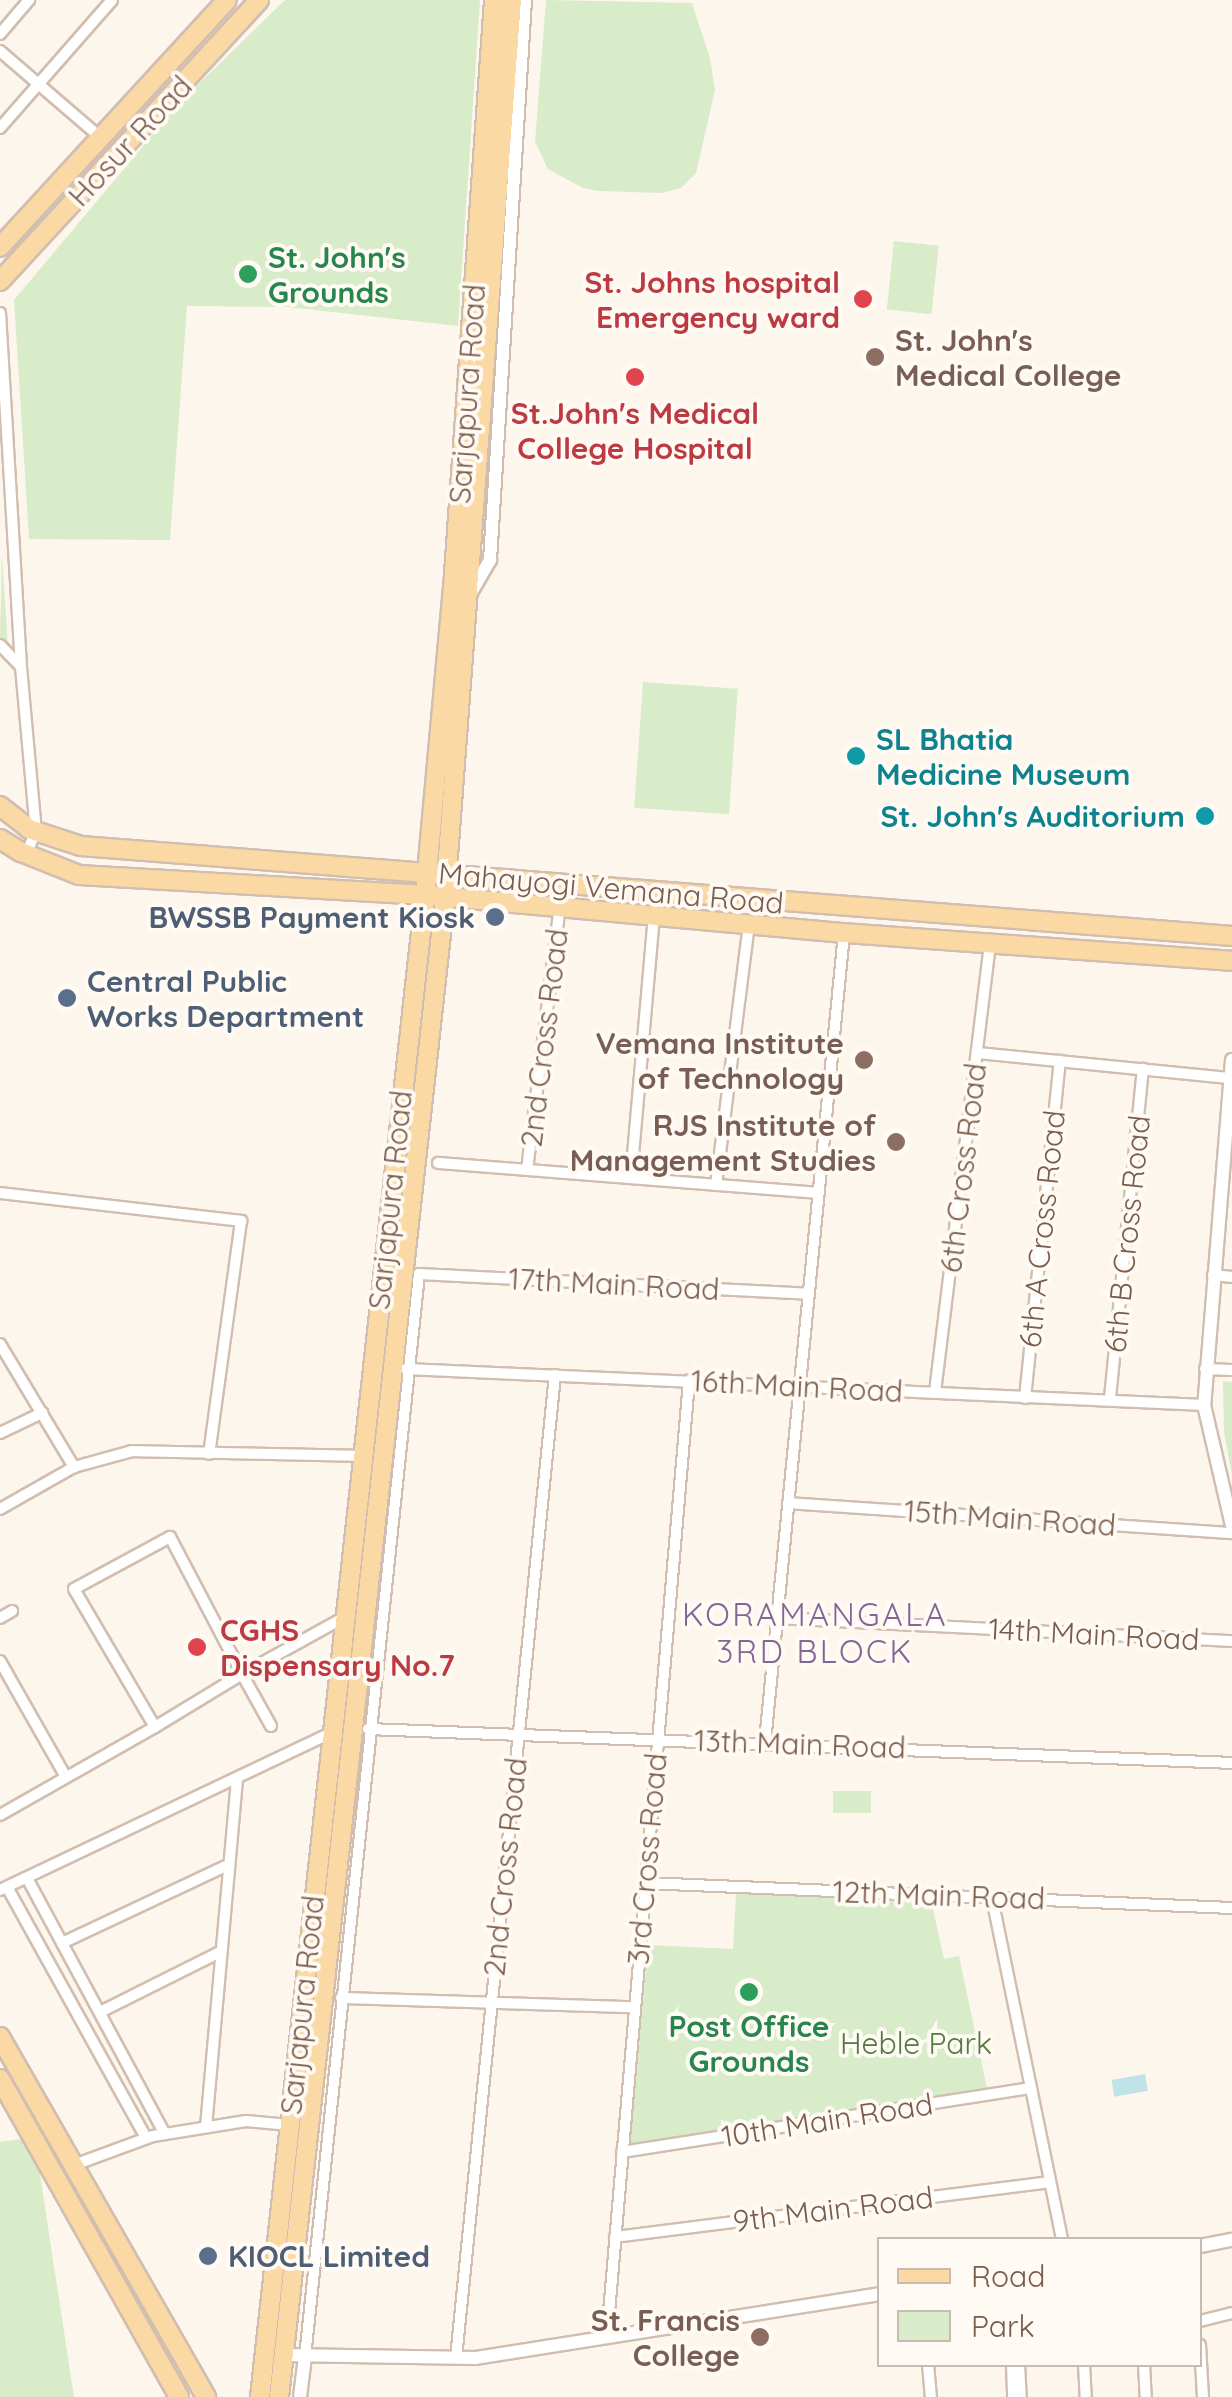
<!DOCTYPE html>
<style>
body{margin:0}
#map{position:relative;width:1232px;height:2397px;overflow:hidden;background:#fdf6ec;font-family:Quicksand,sans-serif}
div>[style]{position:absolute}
.green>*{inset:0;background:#d8ecc9;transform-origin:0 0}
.water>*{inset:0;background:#bfe3e8;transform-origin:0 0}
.roads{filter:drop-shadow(2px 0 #d1beb0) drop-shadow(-2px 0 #d1beb0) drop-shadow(0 2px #d1beb0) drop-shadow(0 -2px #d1beb0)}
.minor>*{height:10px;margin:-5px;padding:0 5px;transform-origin:5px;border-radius:5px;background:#fff}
.tertiary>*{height:12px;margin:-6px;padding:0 6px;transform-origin:6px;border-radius:6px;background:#fff}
.primary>*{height:18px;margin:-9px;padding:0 9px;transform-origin:9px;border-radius:9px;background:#fbd9a5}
.dots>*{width:28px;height:28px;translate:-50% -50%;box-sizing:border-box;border:5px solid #fffaf3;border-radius:50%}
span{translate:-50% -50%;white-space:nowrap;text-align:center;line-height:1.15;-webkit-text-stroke:8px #fffaf3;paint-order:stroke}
.street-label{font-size:30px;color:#7a5c4d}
.leisure-label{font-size:30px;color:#27864d;font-weight:700}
.left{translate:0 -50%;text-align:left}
.health-label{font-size:30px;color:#be3a42;font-weight:700}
.right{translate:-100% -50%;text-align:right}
.education-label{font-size:30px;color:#785e54;font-weight:700}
.culture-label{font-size:30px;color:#0d838f;font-weight:700}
.service-label{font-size:30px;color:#4e5e75;font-weight:700}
.park-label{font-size:30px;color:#537a41}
.neighbourhood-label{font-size:32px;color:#846695;letter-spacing:2.5px}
.legend{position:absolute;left:877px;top:2237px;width:325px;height:130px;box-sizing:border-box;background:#fffaf3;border:2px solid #cabbb1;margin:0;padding:12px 18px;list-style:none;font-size:30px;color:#7a5c4d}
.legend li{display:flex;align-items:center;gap:20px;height:50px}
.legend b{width:50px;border:2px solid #cabbb1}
</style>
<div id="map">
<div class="green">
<i style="clip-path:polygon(285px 0,480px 0,458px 326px,288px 307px,187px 306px,170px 540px,29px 539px,14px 300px,180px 102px)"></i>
<i style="clip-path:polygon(546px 0,692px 3px,710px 58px,715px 90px,696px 173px,681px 188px,661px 193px,599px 191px,583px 188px,548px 169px,535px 142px)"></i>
<i style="left:894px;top:241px;width:45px;height:69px;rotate:6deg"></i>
<i style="clip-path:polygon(2px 555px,8px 648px,0 639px)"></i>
<i style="left:643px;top:682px;width:95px;height:126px;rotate:4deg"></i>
<i style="clip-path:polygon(1223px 1381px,1232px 1382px,1232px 1475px,1224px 1432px)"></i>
<i style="left:833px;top:1791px;width:38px;height:22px"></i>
<i style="clip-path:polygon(736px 1893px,931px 1900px,944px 1959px,959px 1956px,988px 2093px,630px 2148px,648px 1945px,733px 1949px)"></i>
<i style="clip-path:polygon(21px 2139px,39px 2168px,74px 2397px,0 2397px,0 2142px)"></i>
</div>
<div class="water">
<i style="left:1145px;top:2074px;width:17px;height:34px;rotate:80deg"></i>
</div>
<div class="roads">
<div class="minor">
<i style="left:0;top:34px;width:45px;rotate:-49.5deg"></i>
<i style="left:0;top:51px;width:133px;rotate:40.7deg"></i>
<i style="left:0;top:128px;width:170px;rotate:-48.8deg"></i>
<i style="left:0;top:313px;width:355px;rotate:86.6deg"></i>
<i style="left:21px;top:667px;width:165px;rotate:84.8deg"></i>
<i style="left:36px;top:831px;width:25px;rotate:113deg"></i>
<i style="left:0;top:645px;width:29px;rotate:46deg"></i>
<i style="left:978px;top:1053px;width:252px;rotate:5.7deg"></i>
<i style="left:438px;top:1163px;width:381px;rotate:4.5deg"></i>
<i style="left:527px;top:1170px;width:266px;rotate:-82.9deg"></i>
<i style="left:631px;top:1178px;width:263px;rotate:-85deg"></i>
<i style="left:716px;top:1185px;width:263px;rotate:-82.8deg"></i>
<i style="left:0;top:1193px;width:243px;rotate:6.6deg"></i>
<i style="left:241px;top:1221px;width:235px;rotate:97.8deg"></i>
<i style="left:1213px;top:1275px;width:19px;rotate:6deg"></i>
<i style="left:0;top:1344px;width:144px;rotate:59deg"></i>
<i style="left:406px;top:1369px;width:799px;rotate:2.58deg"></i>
<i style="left:1205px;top:1369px;width:27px;rotate:2deg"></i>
<i style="left:935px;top:1392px;width:451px;rotate:-83deg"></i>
<i style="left:1025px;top:1398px;width:339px;rotate:-84.1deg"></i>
<i style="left:1110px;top:1398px;width:331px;rotate:-84.3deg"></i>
<i style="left:0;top:1433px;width:47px;rotate:-25.5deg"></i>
<i style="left:788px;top:1503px;width:445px;rotate:3.9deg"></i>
<i style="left:0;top:1509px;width:85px;rotate:-29.6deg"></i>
<i style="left:74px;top:1467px;width:60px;rotate:-15.4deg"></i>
<i style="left:132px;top:1451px;width:230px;rotate:1.2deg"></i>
<i style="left:0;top:1618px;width:14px;rotate:-30deg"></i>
<i style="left:776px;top:1618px;width:457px;rotate:2.9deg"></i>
<i style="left:0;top:1661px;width:133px;rotate:60.4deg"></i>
<i style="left:271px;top:1726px;width:60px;rotate:-119.1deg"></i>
<i style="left:242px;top:1674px;width:155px;rotate:-117.7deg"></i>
<i style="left:170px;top:1537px;width:109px;rotate:151.6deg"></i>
<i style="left:74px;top:1589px;width:160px;rotate:59.6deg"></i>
<i style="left:155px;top:1727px;width:102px;rotate:-31.3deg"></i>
<i style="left:242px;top:1674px;width:118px;rotate:-29deg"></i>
<i style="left:368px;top:1729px;width:865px;rotate:2.25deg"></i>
<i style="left:765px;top:1742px;width:813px;rotate:-84.42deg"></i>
<i style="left:0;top:1815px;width:178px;rotate:-29.6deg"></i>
<i style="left:27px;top:1878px;width:291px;rotate:61.7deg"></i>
<i style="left:645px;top:1883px;width:588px;rotate:2.44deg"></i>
<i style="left:7px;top:1887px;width:287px;rotate:61deg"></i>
<i style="left:0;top:1890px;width:369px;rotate:-25.4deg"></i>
<i style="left:992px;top:1898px;width:349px;rotate:78.4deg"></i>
<i style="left:62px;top:1943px;width:181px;rotate:-25.2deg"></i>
<i style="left:341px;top:1998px;width:294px;rotate:1.8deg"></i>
<i style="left:102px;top:2011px;width:132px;rotate:-26.6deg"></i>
<i style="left:206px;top:2127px;width:347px;rotate:-84.9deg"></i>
<i style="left:622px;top:2152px;width:414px;rotate:-8.9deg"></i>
<i style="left:74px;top:2165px;width:84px;rotate:-20.2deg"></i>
<i style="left:153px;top:2136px;width:94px;rotate:-9.2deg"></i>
<i style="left:246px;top:2121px;width:44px;rotate:5.2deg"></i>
<i style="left:615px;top:2237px;width:438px;rotate:-7.2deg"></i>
<i style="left:1200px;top:2321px;width:33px;rotate:-14deg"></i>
<i style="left:607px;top:2336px;width:959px;rotate:-85.09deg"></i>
<i style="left:1200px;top:2345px;width:52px;rotate:86.7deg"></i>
<i style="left:305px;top:2357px;width:1089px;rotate:-83.99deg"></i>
<i style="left:419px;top:1274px;width:390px;rotate:2.9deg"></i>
<i style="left:456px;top:2358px;width:988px;rotate:-84.25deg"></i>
<i style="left:928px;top:2364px;width:33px;rotate:85deg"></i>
<i style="left:1012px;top:2364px;width:33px;rotate:88deg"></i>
<i style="left:1019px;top:2364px;width:33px;rotate:87deg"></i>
<i style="left:1084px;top:2364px;width:33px;rotate:87deg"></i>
<i style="left:1144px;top:2364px;width:33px;rotate:87deg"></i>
</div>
<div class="tertiary">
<i style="left:469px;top:596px;width:42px;rotate:-59.7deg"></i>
<i style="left:490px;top:560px;width:561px;rotate:-86.42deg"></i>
<i style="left:1232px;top:1060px;width:346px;rotate:94.6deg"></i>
<i style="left:1204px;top:1405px;width:123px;rotate:76.9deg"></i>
<i style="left:1200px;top:2246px;width:33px;rotate:-11deg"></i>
<i style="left:284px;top:2355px;width:192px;rotate:0.9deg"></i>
<i style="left:476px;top:2358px;width:409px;rotate:-9deg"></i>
<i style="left:300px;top:2397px;width:40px;rotate:-82.9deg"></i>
</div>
<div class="primary">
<i style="left:0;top:247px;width:335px;rotate:-47.4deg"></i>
<i style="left:0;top:281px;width:382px;rotate:-47.3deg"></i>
<i style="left:0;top:806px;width:37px;rotate:38deg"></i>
<i style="left:29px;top:829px;width:55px;rotate:18.1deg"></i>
<i style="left:81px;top:846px;width:1155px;rotate:4.47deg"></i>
<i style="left:0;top:839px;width:25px;rotate:32deg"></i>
<i style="left:21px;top:852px;width:62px;rotate:21.6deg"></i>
<i style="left:79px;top:875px;width:347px;rotate:3.3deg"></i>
<i style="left:425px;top:895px;width:421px;rotate:5.2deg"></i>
<i style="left:844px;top:933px;width:389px;rotate:4.1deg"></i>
<i style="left:0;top:2037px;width:415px;rotate:60.2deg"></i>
<i style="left:0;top:2079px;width:365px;rotate:60.6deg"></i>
<i style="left:260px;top:2397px;width:1511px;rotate:-83.73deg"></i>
<i style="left:425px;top:895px;width:322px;rotate:-84.8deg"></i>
<i style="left:454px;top:574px;width:575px;rotate:-86.01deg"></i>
<i style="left:279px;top:2397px;width:1509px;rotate:-83.68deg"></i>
<i style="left:445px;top:897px;width:899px;rotate:-85.73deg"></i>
</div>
</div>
<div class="dots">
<i style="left:248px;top:274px;background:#2e9e5b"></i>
<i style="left:863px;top:299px;background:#e0444e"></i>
<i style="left:875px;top:357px;background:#8d6e63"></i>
<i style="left:635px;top:377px;background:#e0444e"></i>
<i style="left:856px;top:756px;background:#0f9aa8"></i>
<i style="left:1205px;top:816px;background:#0f9aa8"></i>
<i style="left:495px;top:917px;background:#5c6f8a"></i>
<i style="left:67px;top:998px;background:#5c6f8a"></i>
<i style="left:864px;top:1060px;background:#8d6e63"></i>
<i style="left:896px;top:1142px;background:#8d6e63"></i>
<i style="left:197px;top:1647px;background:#e0444e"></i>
<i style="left:749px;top:1992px;background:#2e9e5b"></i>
<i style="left:208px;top:2256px;background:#5c6f8a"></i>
<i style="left:760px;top:2337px;background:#8d6e63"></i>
</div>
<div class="street-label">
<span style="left:130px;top:141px;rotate:-47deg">Hosur Road</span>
<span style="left:467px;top:394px;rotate:-86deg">Sarjapura Road</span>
<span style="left:611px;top:888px;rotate:5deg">Mahayogi Vemana Road</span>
<span style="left:544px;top:1038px;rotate:-83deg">2nd Cross Road</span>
<span style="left:963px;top:1168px;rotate:-83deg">6th Cross Road</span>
<span style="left:390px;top:1200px;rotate:-84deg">Sarjapura Road</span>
<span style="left:1042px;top:1229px;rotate:-84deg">6th A Cross Road</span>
<span style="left:1127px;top:1234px;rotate:-84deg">6th B Cross Road</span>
<span style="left:614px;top:1284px;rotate:3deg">17th Main Road</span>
<span style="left:797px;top:1386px;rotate:3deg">16th Main Road</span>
<span style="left:1010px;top:1518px;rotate:4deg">15th Main Road</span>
<span style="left:1094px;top:1634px;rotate:3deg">14th Main Road</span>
<span style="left:800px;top:1744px;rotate:2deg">13th Main Road</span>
<span style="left:647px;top:1859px;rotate:-85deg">3rd Cross Road</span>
<span style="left:505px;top:1867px;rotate:-84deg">2nd Cross Road</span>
<span style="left:939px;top:1895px;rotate:2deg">12th Main Road</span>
<span style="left:302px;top:2005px;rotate:-84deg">Sarjapura Road</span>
<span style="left:827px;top:2120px;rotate:-9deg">10th Main Road</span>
<span style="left:833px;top:2209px;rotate:-7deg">9th Main Road</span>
</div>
<div class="leisure-label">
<span class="left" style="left:268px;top:274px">St. John's<br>Grounds</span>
<span style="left:749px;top:2043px">Post Office<br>Grounds</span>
</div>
<div class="health-label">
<span class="right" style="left:840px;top:299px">St. Johns hospital<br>Emergency ward</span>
<span style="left:635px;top:430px">St.John's Medical<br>College Hospital</span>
<span class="left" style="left:220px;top:1647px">CGHS<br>Dispensary No.7</span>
</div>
<div class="education-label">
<span class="left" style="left:895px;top:357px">St. John's<br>Medical College</span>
<span class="right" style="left:844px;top:1060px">Vemana Institute<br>of Technology</span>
<span class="right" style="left:876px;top:1142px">RJS Institute of<br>Management Studies</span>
<span class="right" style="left:740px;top:2337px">St. Francis<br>College</span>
</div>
<div class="culture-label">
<span class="left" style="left:876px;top:756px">SL Bhatia<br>Medicine Museum</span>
<span class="right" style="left:1185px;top:816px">St. John's Auditorium</span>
</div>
<div class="service-label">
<span class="right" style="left:475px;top:917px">BWSSB Payment Kiosk</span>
<span class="left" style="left:87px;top:998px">Central Public<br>Works Department</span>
<span class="left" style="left:228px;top:2256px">KIOCL Limited</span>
</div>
<div class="park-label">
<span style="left:916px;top:2043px">Heble Park</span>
</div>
<div class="neighbourhood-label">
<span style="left:815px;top:1633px">KORAMANGALA<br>3RD BLOCK</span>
</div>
<ul class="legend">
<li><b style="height:12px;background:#fbd9a5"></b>Road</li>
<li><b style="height:28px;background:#d8ecc9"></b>Park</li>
</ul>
</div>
